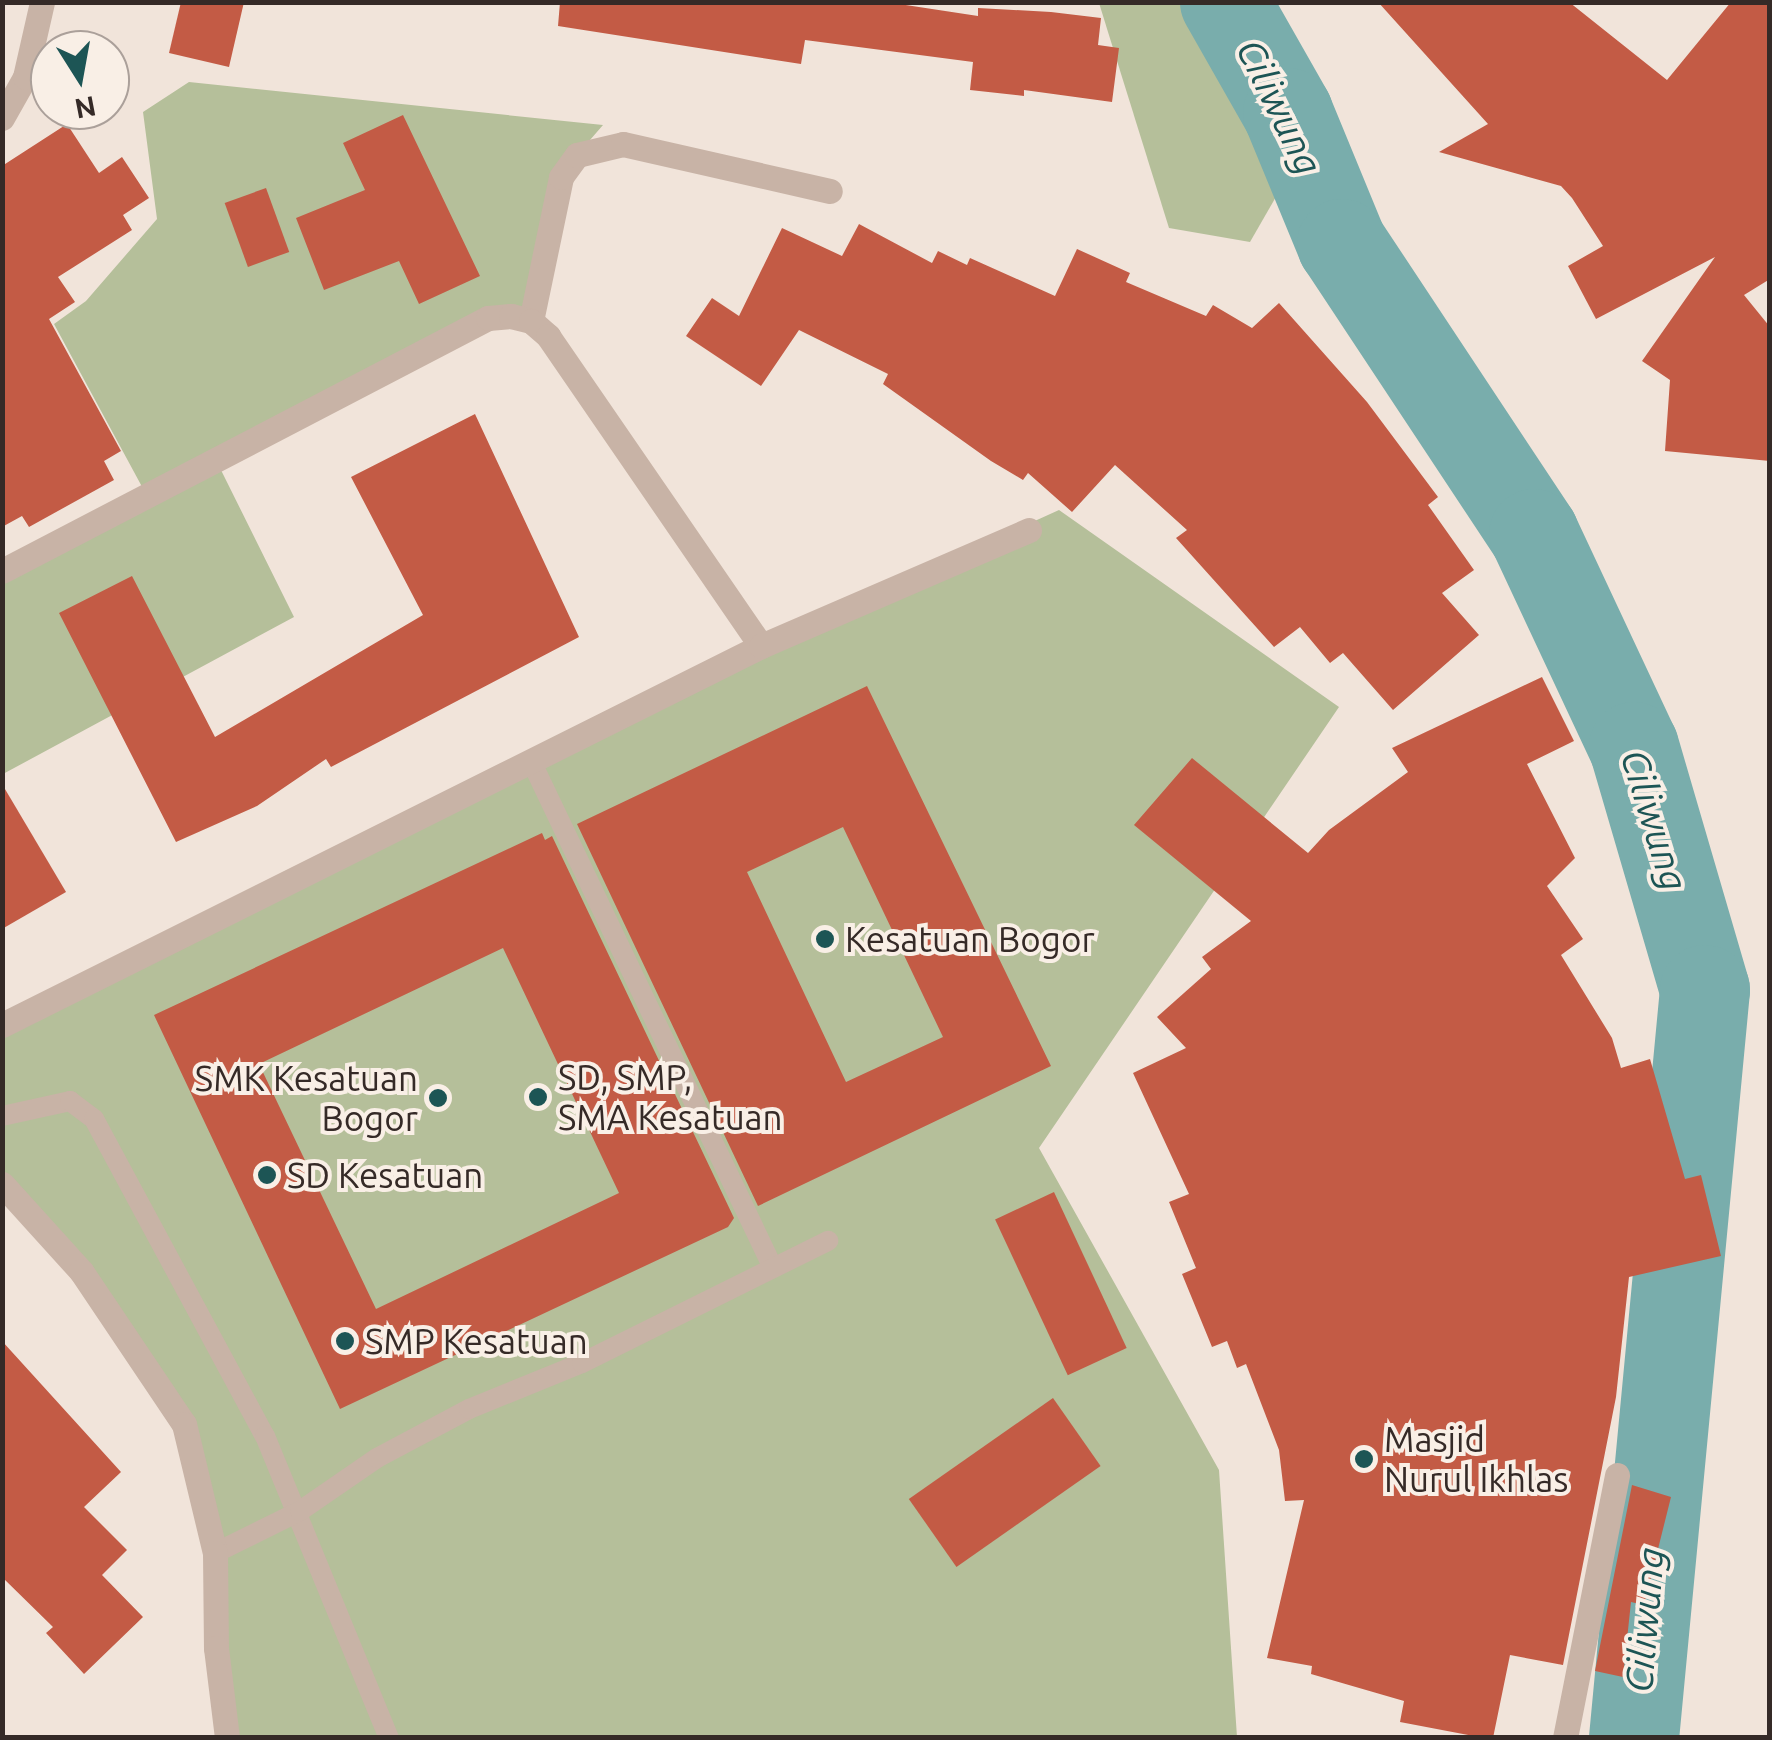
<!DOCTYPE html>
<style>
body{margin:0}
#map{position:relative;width:1772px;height:1740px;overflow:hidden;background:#f1e4da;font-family:Ubuntu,sans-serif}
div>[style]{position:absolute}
.green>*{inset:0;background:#b5bf9a}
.river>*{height:90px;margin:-45px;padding:0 45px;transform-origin:45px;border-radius:45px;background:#79adac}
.building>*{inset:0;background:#c35b45;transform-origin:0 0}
.service>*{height:20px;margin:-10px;padding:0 10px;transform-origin:10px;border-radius:10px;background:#c8b3a6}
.minor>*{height:25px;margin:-12.5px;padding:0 12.5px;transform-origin:12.5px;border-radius:12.5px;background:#c8b3a6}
.dots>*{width:28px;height:28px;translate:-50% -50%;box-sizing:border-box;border:5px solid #f9efe6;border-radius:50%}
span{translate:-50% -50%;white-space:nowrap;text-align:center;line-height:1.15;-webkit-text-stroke:8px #f9efe6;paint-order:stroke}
.poi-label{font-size:35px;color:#352a27}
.left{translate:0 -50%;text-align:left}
.right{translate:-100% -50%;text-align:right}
.water-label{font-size:38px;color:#1d5555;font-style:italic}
.frame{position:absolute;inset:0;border:5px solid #352a27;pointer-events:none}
.north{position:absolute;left:30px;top:30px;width:100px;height:100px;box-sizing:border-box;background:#f9efe6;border:2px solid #aba09a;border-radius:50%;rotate:169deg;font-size:28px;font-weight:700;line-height:40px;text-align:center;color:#352a27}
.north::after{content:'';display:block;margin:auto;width:35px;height:45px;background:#1d5555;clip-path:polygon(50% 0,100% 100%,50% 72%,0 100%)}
</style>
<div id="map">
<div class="green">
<i style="clip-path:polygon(1099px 3px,1188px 3px,1263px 99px,1281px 188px,1250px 242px,1169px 228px)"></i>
<i style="clip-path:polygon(189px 82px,603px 125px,577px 155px,531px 321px,511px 316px,216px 460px,294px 617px,3px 774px,3px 571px,147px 496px,54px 324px,86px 301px,157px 219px,143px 112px)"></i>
<i style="clip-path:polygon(1059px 510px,1339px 707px,1039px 1148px,1219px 1470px,1237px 1737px,226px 1737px,215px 1553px,184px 1424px,3px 1184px,2px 1026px,761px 646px)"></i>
</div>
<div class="river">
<i style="left:1225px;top:2px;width:128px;rotate:60.4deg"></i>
<i style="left:1288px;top:113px;width:142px;rotate:67.6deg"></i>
<i style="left:1342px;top:244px;width:348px;rotate:56.5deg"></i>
<i style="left:1534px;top:534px;width:235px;rotate:64.9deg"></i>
<i style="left:1634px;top:747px;width:253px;rotate:73.7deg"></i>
<i style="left:1705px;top:990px;width:751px;rotate:95.42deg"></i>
</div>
<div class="building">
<i style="clip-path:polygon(181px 2px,244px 2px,229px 67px,169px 53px)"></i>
<i style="clip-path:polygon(560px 2px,886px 2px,978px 16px,978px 8px,1051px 12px,1101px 18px,1098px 45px,1119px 48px,1112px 102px,1024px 90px,1024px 96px,970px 90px,973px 62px,805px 40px,801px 64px,558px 26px)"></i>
<i style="clip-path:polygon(1378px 2px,1569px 2px,1667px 80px,1731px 2px,1770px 2px,1770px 279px,1744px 295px,1770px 327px,1770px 461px,1665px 451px,1670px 380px,1642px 361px,1715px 257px,1596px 319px,1568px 266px,1603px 246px,1572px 198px,1561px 186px,1439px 152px,1488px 124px)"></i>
<i style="clip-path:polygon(403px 115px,480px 276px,419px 304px,399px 261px,324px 290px,296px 218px,365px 190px,343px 143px)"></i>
<i style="clip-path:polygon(67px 124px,99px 173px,122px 157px,149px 198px,123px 215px,132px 230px,58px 277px,75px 302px,49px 319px,121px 451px,104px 461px,114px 480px,29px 527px,22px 516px,2px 527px,2px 166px)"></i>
<i style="left:266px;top:188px;width:68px;height:44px;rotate:70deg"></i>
<i style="clip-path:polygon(859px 224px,932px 263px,938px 251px,967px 265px,970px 258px,1055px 296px,1077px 249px,1130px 273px,1126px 282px,1206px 316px,1213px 305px,1252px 328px,1279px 303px,1367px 402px,1438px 497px,1428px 505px,1474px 570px,1442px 593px,1479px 635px,1393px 710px,1343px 653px,1330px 663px,1300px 627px,1274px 647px,1176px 538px,1187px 530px,1115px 465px,1072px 512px,1028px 473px,1023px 480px,991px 461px,883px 384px,888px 374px,799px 330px,761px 386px,686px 336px,712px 298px,739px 316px,782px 228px,842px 256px)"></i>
<i style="clip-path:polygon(475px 414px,579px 637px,331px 767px,326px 759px,257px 806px,176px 842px,59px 613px,132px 576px,215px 737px,423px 615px,351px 477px)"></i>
<i style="clip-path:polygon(1542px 677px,1574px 741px,1527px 764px,1575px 858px,1547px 886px,1583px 939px,1561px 955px,1612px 1038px,1621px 1068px,1650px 1059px,1685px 1179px,1701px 1175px,1721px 1256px,1629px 1277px,1616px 1397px,1563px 1665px,1510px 1655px,1493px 1738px,1484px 1738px,1400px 1722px,1404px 1701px,1311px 1674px,1312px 1666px,1267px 1658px,1304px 1500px,1285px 1501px,1279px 1450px,1246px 1364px,1237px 1368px,1227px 1341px,1212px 1347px,1182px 1274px,1196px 1268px,1169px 1202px,1189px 1194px,1133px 1073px,1186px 1048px,1157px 1017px,1211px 969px,1202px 957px,1251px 921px,1134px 825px,1192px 758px,1308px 853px,1329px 830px,1408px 772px,1392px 748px)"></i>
<i style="clip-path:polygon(evenodd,867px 686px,1051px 1066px,758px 1206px,577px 824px,867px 686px,843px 827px,943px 1037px,846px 1082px,747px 872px,843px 827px)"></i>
<i style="clip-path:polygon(2px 784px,66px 892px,2px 929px)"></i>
<i style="clip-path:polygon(evenodd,542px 833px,545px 840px,552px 836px,734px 1218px,728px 1227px,340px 1409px,154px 1015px,542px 833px,503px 948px,619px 1193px,376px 1309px,259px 1064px,503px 948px)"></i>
<i style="left:1054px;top:1192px;width:172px;height:65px;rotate:65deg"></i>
<i style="clip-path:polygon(2px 1341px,121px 1472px,84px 1507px,127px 1550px,102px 1575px,143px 1617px,84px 1674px,46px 1633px,53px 1627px,2px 1577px)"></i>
<i style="left:1053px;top:1398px;width:83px;height:176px;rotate:55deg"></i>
<i style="clip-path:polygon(1632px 1485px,1671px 1497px,1644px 1605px,1631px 1602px,1623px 1677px,1595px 1671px)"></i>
</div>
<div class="service">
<i style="left:533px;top:765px;width:557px;rotate:64.49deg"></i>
<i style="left:2px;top:1116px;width:70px;rotate:-12.4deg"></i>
<i style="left:70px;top:1101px;width:30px;rotate:37deg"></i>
<i style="left:94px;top:1119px;width:360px;rotate:61.7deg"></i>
<i style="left:265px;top:1436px;width:326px;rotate:67.7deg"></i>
<i style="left:215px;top:1553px;width:95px;rotate:-26.3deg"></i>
<i style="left:300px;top:1511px;width:93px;rotate:-34.5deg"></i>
<i style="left:377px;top:1458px;width:104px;rotate:-28deg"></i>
<i style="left:469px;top:1409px;width:122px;rotate:-22.2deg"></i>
<i style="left:582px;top:1363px;width:275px;rotate:-26.4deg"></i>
</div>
<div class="minor">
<i style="left:2px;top:118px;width:47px;rotate:-60.7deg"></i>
<i style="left:25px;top:77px;width:77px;rotate:-77.2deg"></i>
<i style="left:531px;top:321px;width:147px;rotate:-78.2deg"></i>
<i style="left:561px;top:177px;width:27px;rotate:-54deg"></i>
<i style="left:577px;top:155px;width:47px;rotate:-13.4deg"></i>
<i style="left:623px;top:144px;width:212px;rotate:12.8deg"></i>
<i style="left:2px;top:571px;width:548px;rotate:-27.5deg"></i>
<i style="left:488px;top:318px;width:23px;rotate:-5deg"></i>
<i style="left:511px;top:316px;width:21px;rotate:14deg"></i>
<i style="left:531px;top:321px;width:23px;rotate:41deg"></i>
<i style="left:548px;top:336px;width:376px;rotate:55.5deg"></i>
<i style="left:2px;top:1025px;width:848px;rotate:-26.53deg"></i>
<i style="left:761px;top:646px;width:292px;rotate:-23.4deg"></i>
<i style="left:2px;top:1184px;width:118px;rotate:47.8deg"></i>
<i style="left:81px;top:1271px;width:184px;rotate:56.1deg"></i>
<i style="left:184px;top:1424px;width:133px;rotate:76.5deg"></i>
<i style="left:215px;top:1553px;width:95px;rotate:89.4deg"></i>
<i style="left:216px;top:1648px;width:91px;rotate:83deg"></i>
<i style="left:1565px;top:1738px;width:268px;rotate:-78.8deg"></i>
</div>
<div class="dots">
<i style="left:825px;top:939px;background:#1d5555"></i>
<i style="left:538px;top:1097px;background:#1d5555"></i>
<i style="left:438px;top:1098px;background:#1d5555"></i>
<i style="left:267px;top:1175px;background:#1d5555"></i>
<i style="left:345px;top:1341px;background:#1d5555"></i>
<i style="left:1364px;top:1459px;background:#1d5555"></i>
</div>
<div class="poi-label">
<span class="left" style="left:845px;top:939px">Kesatuan Bogor</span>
<span class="left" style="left:558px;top:1097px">SD, SMP,<br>SMA Kesatuan</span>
<span class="right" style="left:418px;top:1098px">SMK Kesatuan<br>Bogor</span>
<span class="left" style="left:287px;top:1175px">SD Kesatuan</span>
<span class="left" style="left:365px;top:1341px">SMP Kesatuan</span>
<span class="left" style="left:1384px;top:1459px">Masjid<br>Nurul Ikhlas</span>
</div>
<div class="water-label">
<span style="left:1279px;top:107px;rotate:64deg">Ciliwung</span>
<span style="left:1654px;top:820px;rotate:73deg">Ciliwung</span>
<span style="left:1645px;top:1620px;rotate:-85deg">Ciliwung</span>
</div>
<div class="frame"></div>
<div class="north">N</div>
</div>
